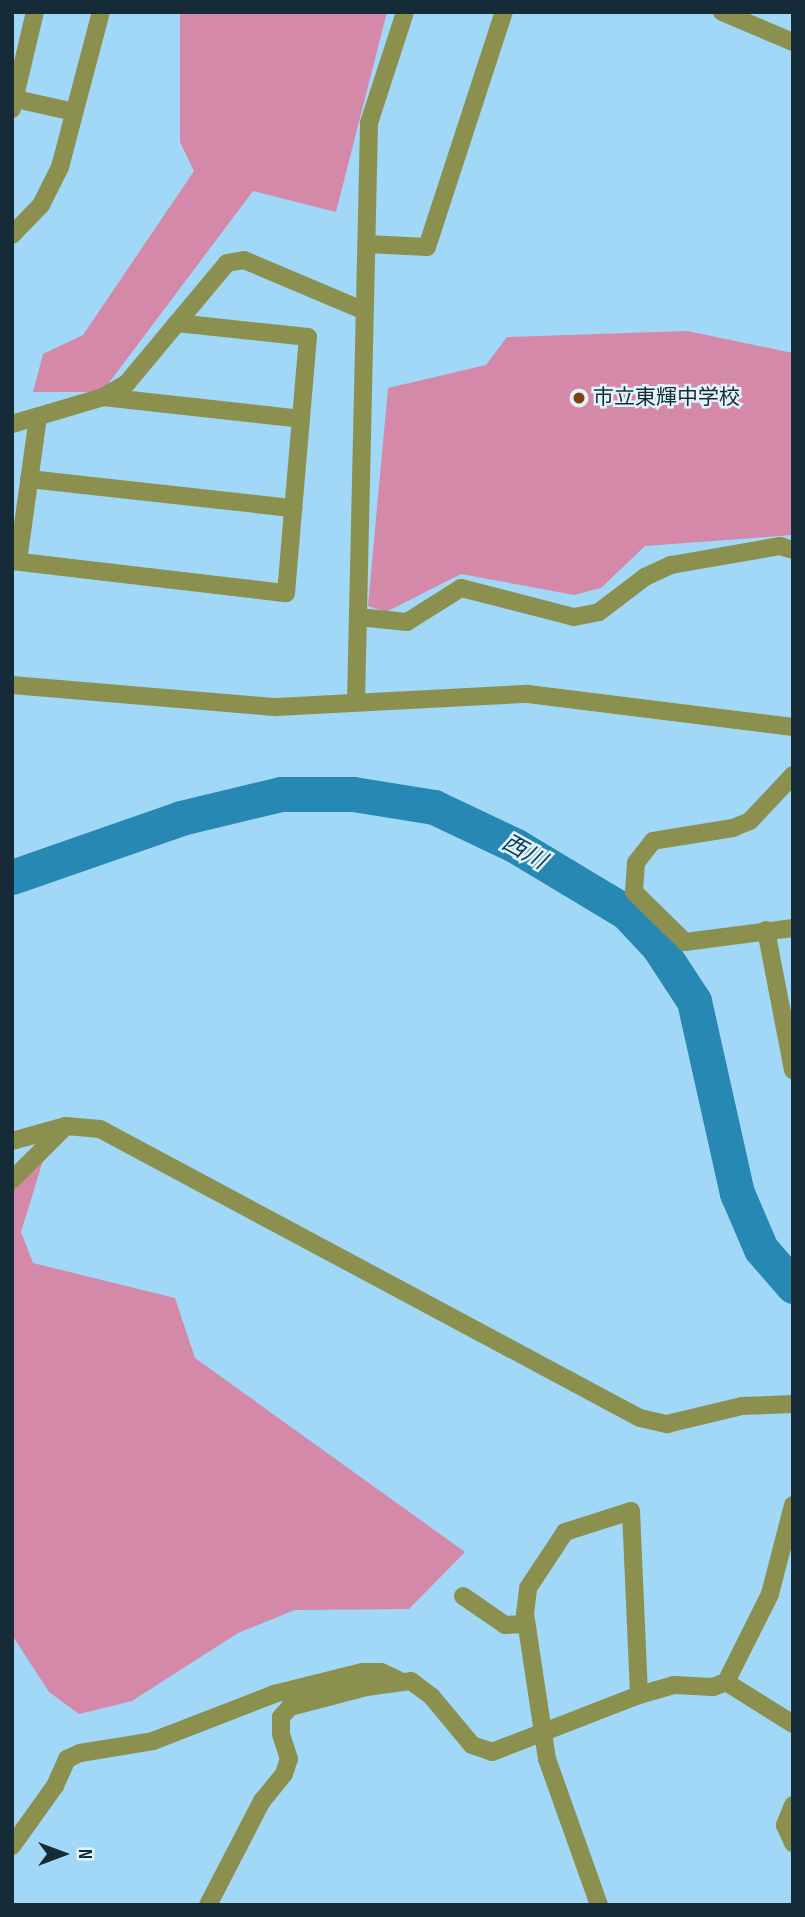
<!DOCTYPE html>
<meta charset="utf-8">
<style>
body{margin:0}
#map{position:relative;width:805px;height:1917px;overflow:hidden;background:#a1d8f7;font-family:"Sofia Sans Condensed","Noto Sans JP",sans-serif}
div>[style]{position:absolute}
.green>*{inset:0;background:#d489a9}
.river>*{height:35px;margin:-17.5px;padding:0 17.5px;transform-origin:17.5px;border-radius:17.5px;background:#2688b3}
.minor>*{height:18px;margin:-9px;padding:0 9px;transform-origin:9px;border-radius:9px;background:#8b904f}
.tertiary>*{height:18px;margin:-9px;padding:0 9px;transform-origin:9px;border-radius:9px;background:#8b904f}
.dots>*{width:19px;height:19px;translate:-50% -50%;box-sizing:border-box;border:4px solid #e3f3fc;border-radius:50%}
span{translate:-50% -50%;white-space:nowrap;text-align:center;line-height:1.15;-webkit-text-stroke:5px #e3f3fc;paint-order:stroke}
.poi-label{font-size:21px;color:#152b37}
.left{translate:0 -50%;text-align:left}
.water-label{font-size:23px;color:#063d54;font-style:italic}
.frame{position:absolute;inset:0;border:14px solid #152b37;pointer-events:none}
.north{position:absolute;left:28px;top:1819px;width:70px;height:70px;-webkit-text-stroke:5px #e3f3fc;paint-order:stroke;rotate:90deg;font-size:19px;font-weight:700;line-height:28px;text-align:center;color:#152b37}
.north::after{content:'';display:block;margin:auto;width:24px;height:32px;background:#152b37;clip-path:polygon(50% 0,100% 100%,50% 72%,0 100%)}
</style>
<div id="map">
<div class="green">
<i style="clip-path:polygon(180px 12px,387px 12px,336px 212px,253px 191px,102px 392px,33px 392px,43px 354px,83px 335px,194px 171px,180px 142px)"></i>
<i style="clip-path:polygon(687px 331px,793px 353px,793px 535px,645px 546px,601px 588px,574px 595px,461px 574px,386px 612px,368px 606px,388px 388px,486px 365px,507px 337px)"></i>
<i style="clip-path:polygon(45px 1154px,21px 1232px,33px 1263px,175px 1298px,195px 1358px,465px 1552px,409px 1609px,295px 1610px,238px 1633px,132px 1701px,79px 1714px,49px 1692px,12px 1635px,12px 1187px)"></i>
</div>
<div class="river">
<i style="left:12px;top:877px;width:179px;rotate:-19.2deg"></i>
<i style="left:181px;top:818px;width:103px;rotate:-13.5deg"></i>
<i style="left:281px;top:794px;width:72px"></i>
<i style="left:353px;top:794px;width:82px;rotate:9.1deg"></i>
<i style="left:434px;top:807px;width:91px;rotate:25.4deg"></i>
<i style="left:516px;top:846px;width:128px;rotate:31deg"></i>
<i style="left:626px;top:912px;width:47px;rotate:46.7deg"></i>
<i style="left:658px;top:946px;width:66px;rotate:56.8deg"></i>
<i style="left:694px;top:1001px;width:197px;rotate:77.4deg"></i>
<i style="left:737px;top:1193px;width:61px;rotate:66.8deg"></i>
<i style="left:761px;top:1249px;width:49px;rotate:49.1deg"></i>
</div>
<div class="minor">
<i style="left:722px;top:12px;width:77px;rotate:22.9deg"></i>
<i style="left:16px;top:99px;width:59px;rotate:12.6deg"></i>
<i style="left:12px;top:235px;width:42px;rotate:-46deg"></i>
<i style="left:41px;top:205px;width:42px;rotate:-63.4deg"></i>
<i style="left:60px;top:167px;width:160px;rotate:-75.2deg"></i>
<i style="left:367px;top:244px;width:60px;rotate:2.9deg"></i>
<i style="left:427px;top:247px;width:247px;rotate:-71.9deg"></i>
<i style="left:103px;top:397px;width:199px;rotate:6.3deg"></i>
<i style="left:12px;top:424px;width:95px;rotate:-16.5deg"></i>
<i style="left:103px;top:397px;width:28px;rotate:-30deg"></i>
<i style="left:127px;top:383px;width:156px;rotate:-50.2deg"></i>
<i style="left:227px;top:263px;width:17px;rotate:-10deg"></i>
<i style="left:244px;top:260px;width:131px;rotate:22.9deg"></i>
<i style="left:29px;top:479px;width:266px;rotate:6.3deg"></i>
<i style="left:12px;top:561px;width:276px;rotate:6.7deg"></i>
<i style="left:286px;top:593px;width:257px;rotate:-85.1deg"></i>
<i style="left:308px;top:337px;width:132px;rotate:-173.9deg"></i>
<i style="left:18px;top:561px;width:146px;rotate:-82.1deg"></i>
<i style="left:358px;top:617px;width:49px;rotate:5.8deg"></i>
<i style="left:407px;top:622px;width:64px;rotate:-32.2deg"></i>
<i style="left:461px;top:588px;width:117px;rotate:14.4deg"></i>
<i style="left:574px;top:617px;width:25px;rotate:-11deg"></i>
<i style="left:599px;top:612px;width:58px;rotate:-37.3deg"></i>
<i style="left:645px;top:577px;width:29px;rotate:-25deg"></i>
<i style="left:671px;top:565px;width:111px;rotate:-9.9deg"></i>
<i style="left:780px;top:546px;width:14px;rotate:17deg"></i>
<i style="left:12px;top:685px;width:265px;rotate:4.8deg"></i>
<i style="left:276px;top:707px;width:252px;rotate:-3deg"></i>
<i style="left:528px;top:694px;width:267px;rotate:7.1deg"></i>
<i style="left:356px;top:702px;width:579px;rotate:-88.71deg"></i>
<i style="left:369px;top:123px;width:117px;rotate:-72deg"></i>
<i style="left:793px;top:775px;width:63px;rotate:133.1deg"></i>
<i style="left:750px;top:821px;width:18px;rotate:158deg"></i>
<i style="left:733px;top:828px;width:81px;rotate:170.8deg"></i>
<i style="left:653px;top:841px;width:28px;rotate:128deg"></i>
<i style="left:636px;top:863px;width:29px;rotate:94deg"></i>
<i style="left:634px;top:892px;width:71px;rotate:44.4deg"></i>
<i style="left:685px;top:942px;width:109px;rotate:-7.4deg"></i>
<i style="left:766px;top:930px;width:143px;rotate:79.1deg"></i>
<i style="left:12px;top:1141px;width:56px;rotate:-15.5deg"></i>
<i style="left:66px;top:1126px;width:34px;rotate:5deg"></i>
<i style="left:100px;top:1129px;width:612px;rotate:28.16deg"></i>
<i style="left:640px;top:1418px;width:28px;rotate:13deg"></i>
<i style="left:667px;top:1424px;width:77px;rotate:-13.5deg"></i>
<i style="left:742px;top:1406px;width:51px;rotate:-2.2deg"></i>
<i style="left:12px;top:1180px;width:76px;rotate:-45deg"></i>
<i style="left:463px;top:1596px;width:51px;rotate:34.6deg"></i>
<i style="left:505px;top:1625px;width:21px;rotate:-3deg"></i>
<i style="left:726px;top:1682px;width:79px;rotate:32.1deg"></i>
<i style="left:793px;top:1805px;width:22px;rotate:112deg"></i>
<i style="left:785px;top:1825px;width:20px;rotate:66deg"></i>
<i style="left:12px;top:1846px;width:74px;rotate:-54.4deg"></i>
<i style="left:55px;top:1786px;width:30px;rotate:-66deg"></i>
<i style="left:67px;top:1759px;width:14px;rotate:-25deg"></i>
<i style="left:80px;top:1753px;width:74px;rotate:-9.3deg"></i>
<i style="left:153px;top:1741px;width:130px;rotate:-21.2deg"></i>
<i style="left:274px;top:1694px;width:91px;rotate:-14deg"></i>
<i style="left:362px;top:1672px;width:19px"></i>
<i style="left:381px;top:1672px;width:19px;rotate:25deg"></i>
<i style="left:208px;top:1905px;width:117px;rotate:-62.6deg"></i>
<i style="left:262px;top:1801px;width:35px;rotate:-51deg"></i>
<i style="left:284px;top:1774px;width:16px;rotate:-72deg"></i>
<i style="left:289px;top:1759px;width:26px;rotate:-108deg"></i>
<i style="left:281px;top:1734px;width:17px;rotate:-90deg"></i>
<i style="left:281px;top:1717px;width:13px;rotate:-48deg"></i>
<i style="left:290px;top:1707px;width:79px;rotate:-14.7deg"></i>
<i style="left:366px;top:1687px;width:45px;rotate:-7.6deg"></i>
<i style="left:411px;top:1681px;width:26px;rotate:37deg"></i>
<i style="left:432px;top:1697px;width:62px;rotate:50.2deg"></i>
<i style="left:472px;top:1745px;width:21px;rotate:19deg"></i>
<i style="left:492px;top:1752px;width:158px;rotate:-21.2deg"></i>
<i style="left:639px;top:1695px;width:36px;rotate:-16deg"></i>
<i style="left:674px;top:1685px;width:39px;rotate:3deg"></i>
<i style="left:713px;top:1687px;width:14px;rotate:-21deg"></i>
<i style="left:726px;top:1682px;width:98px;rotate:-63.4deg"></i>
<i style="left:770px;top:1594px;width:92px;rotate:-75.5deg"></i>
<i style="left:599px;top:1905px;width:155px;rotate:-109.6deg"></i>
<i style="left:547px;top:1759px;width:147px;rotate:-98.6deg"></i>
<i style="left:525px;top:1614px;width:26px;rotate:-83deg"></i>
<i style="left:528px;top:1588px;width:67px;rotate:-56.5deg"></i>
<i style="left:565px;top:1532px;width:69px;rotate:-17.7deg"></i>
<i style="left:631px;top:1511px;width:184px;rotate:87.5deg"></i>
</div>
<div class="tertiary">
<i style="left:12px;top:109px;width:100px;rotate:-76.7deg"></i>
</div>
<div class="dots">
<i style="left:579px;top:398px;background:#83410e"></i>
</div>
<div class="poi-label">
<span class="left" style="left:593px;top:398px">市立東輝中学校</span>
</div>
<div class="water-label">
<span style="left:524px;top:852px;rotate:29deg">西川</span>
</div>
<div class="frame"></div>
<div class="north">N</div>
</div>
